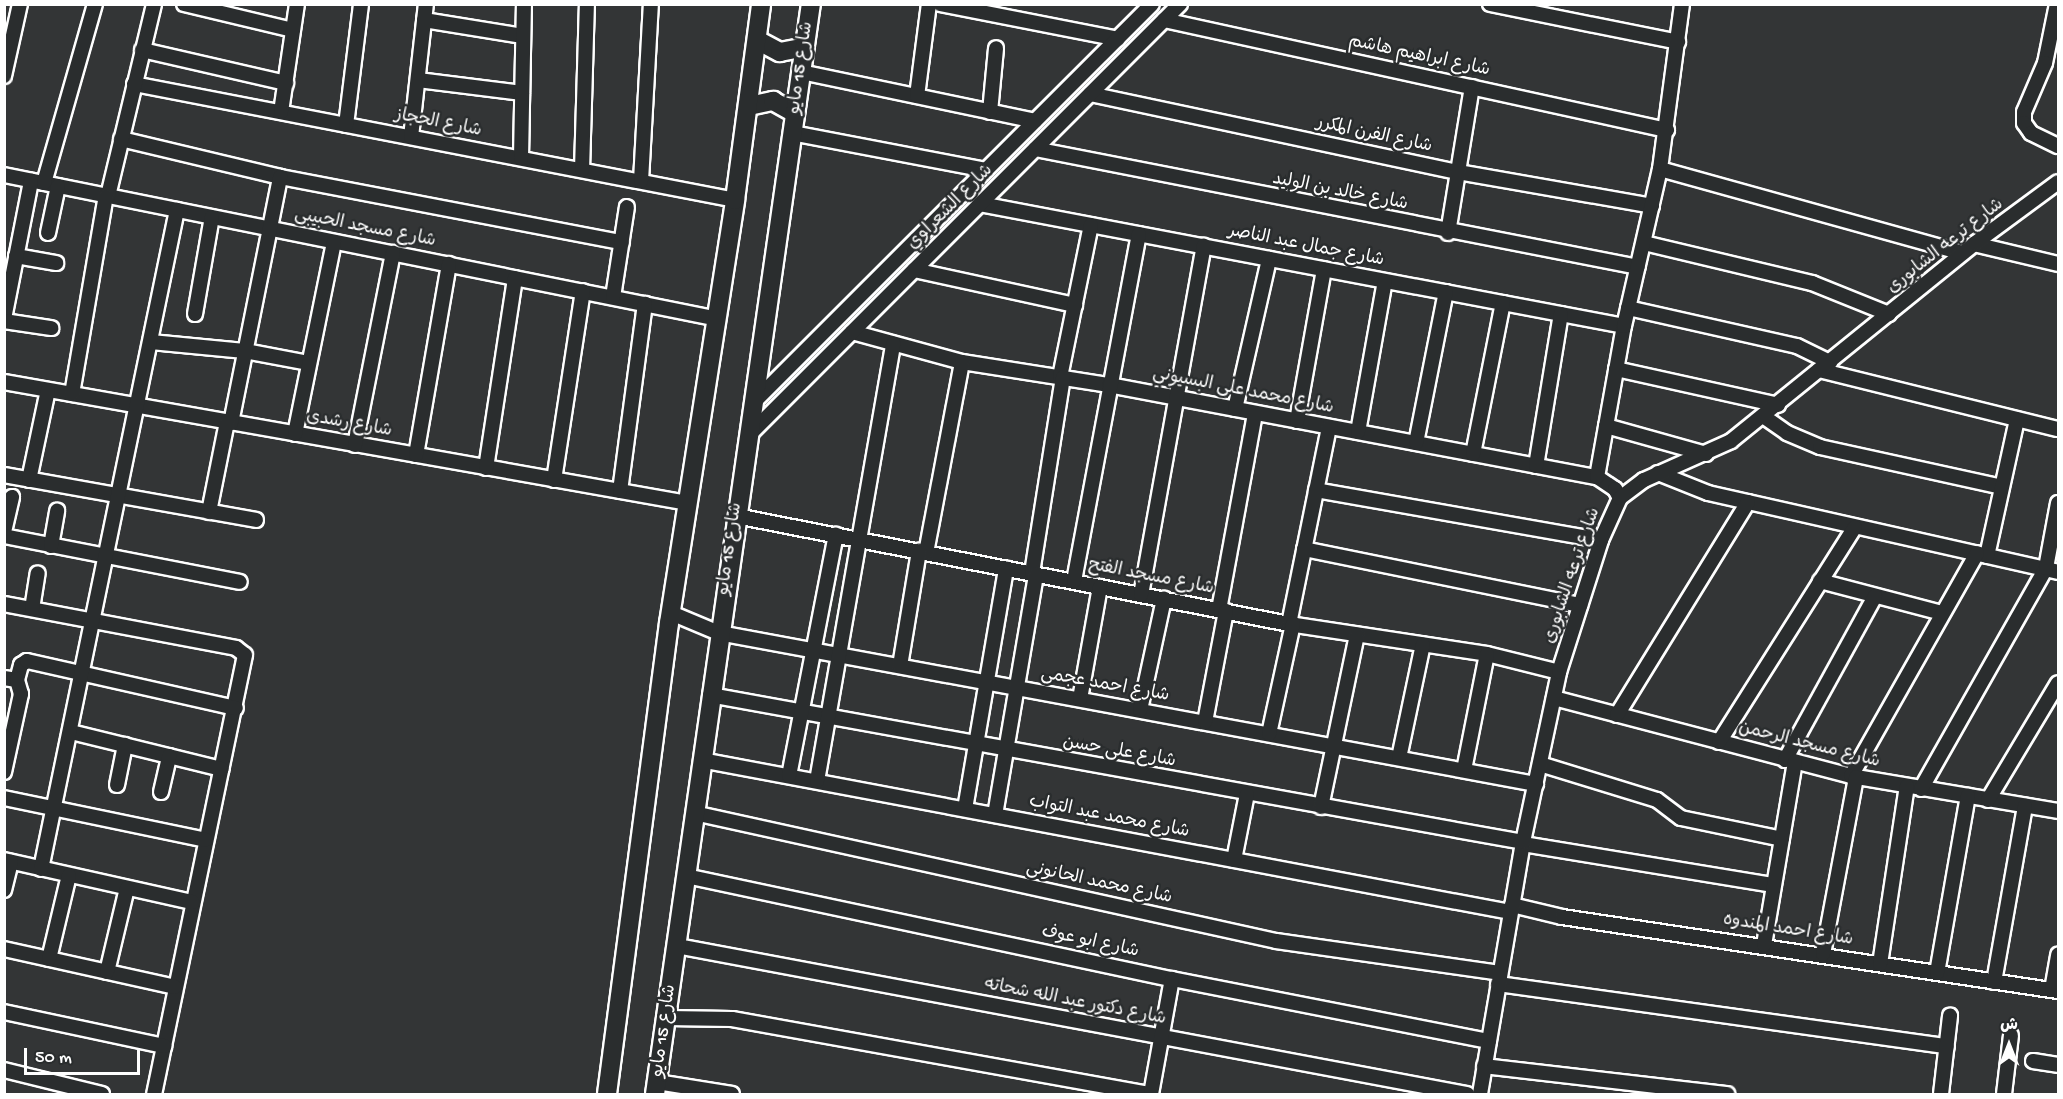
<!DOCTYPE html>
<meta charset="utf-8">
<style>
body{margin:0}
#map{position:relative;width:2063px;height:1099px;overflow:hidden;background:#333536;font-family:"Gochi Hand","Playpen Sans Arabic",sans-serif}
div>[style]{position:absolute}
.roads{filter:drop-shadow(2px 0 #fff) drop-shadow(-2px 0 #fff) drop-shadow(0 2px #fff) drop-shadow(0 -2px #fff)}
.minor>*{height:14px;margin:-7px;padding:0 7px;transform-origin:7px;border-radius:7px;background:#2a2d2e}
.secondary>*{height:18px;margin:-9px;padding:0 9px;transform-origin:9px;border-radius:9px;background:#2a2d2e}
span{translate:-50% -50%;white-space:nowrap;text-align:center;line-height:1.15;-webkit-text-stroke:5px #2a2d2e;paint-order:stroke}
.street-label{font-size:18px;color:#fff}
.frame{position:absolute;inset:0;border:6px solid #fff;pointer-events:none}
.north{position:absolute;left:1979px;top:1015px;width:60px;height:60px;-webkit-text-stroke:4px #2a2d2e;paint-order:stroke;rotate:0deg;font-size:16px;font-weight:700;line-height:24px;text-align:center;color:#fff}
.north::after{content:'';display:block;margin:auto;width:21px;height:27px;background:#fff;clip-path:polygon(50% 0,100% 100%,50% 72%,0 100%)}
.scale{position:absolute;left:24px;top:1048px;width:116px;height:27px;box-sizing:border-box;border:3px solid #fff;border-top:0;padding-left:8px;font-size:18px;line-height:21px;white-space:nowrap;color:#fff;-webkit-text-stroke:4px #2a2d2e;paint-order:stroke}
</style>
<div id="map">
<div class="roads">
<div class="minor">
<i style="left:184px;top:4px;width:112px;rotate:13.4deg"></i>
<i style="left:940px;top:4px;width:181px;rotate:11.1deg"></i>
<i style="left:1490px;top:4px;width:192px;rotate:11.4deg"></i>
<i style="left:2057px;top:4px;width:60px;rotate:101.5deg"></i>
<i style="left:2045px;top:63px;width:53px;rotate:113.2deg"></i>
<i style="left:2024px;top:112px;width:11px;rotate:90deg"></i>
<i style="left:2024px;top:123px;width:12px;rotate:55deg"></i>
<i style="left:2031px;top:133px;width:30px;rotate:26deg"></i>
<i style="left:424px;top:20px;width:100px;rotate:9.2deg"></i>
<i style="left:1164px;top:20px;width:515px;rotate:12.34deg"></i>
<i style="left:142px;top:50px;width:148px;rotate:12.9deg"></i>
<i style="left:801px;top:72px;width:239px;rotate:11.8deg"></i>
<i style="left:4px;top:76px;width:74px;rotate:-77.5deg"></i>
<i style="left:418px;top:80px;width:105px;rotate:7.1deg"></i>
<i style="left:134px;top:84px;width:612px;rotate:10.92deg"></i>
<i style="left:1090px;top:94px;width:376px;rotate:12deg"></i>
<i style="left:1458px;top:172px;width:197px;rotate:9.9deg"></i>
<i style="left:917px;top:96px;width:93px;rotate:-82.6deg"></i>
<i style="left:281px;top:112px;width:109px;rotate:-81.6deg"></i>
<i style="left:990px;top:112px;width:64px;rotate:-84.6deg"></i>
<i style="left:346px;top:125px;width:122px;rotate:-82.9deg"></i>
<i style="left:792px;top:133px;width:197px;rotate:10.8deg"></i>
<i style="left:411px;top:137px;width:134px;rotate:-83.6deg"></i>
<i style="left:121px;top:139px;width:163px;rotate:13.4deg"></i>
<i style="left:280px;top:177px;width:348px;rotate:10.8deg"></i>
<i style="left:1035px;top:149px;width:614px;rotate:11.07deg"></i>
<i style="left:521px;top:158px;width:154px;rotate:-88.9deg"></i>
<i style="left:1660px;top:169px;width:313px;rotate:15.5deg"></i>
<i style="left:582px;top:170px;width:166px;rotate:-88.3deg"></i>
<i style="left:4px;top:175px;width:728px;rotate:11.4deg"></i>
<i style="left:641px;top:181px;width:177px;rotate:-86.8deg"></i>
<i style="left:44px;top:183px;width:186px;rotate:-74.1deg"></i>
<i style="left:108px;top:196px;width:197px;rotate:-76.5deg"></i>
<i style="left:980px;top:204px;width:655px;rotate:10.73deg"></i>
<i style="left:48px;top:233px;width:48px;rotate:-78deg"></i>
<i style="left:1448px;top:233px;width:148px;rotate:-80.7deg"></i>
<i style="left:1644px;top:243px;width:173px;rotate:13.4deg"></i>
<i style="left:1812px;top:283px;width:83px;rotate:21.9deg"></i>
<i style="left:1974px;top:244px;width:86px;rotate:13.4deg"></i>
<i style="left:16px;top:256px;width:41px;rotate:9.9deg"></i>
<i style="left:914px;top:270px;width:165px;rotate:12.3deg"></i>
<i style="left:613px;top:297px;width:91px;rotate:-81.2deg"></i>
<i style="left:1628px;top:308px;width:173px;rotate:12.7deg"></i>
<i style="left:1797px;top:346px;width:37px;rotate:26deg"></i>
<i style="left:195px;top:314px;width:98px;rotate:-80.1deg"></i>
<i style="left:4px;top:319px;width:141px;rotate:-78.9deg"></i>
<i style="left:4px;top:321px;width:48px;rotate:8.5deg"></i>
<i style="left:852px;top:332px;width:114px;rotate:15.3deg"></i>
<i style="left:962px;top:362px;width:149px;rotate:8.9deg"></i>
<i style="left:1109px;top:385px;width:497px;rotate:10.7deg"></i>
<i style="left:1597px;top:477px;width:22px;rotate:34deg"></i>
<i style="left:1615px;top:489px;width:10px;rotate:61deg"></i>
<i style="left:151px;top:342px;width:94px;rotate:5.5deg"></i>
<i style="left:245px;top:351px;width:64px;rotate:10.8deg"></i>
<i style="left:1616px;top:369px;width:166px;rotate:12.5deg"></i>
<i style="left:1819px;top:370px;width:246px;rotate:13.9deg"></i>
<i style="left:1060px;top:377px;width:155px;rotate:-78.5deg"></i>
<i style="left:4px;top:382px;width:695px;rotate:10.03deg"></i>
<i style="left:72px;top:394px;width:201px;rotate:-80.3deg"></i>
<i style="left:753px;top:403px;width:564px;rotate:-45deg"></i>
<i style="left:1235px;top:409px;width:154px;rotate:-77.2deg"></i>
<i style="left:1763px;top:416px;width:29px;rotate:35deg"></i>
<i style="left:1787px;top:433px;width:36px;rotate:23deg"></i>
<i style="left:1820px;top:447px;width:186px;rotate:12.4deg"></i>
<i style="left:1297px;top:421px;width:154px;rotate:-79.9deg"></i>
<i style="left:231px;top:423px;width:251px;rotate:-78.7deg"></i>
<i style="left:1606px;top:426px;width:104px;rotate:15.6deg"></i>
<i style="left:1358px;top:432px;width:153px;rotate:-79.9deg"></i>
<i style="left:295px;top:434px;width:196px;rotate:-78.5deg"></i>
<i style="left:748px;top:436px;width:611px;rotate:-45deg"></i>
<i style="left:1416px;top:443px;width:154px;rotate:-78.8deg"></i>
<i style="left:355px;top:445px;width:196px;rotate:-78.8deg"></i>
<i style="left:1473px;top:454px;width:154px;rotate:-78.8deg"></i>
<i style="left:416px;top:455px;width:194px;rotate:-80.2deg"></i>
<i style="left:1536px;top:466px;width:154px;rotate:-80.7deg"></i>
<i style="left:486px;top:468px;width:192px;rotate:-81.3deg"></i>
<i style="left:1658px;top:473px;width:54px;rotate:21.8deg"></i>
<i style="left:1708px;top:493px;width:359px;rotate:12.7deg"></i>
<i style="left:4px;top:475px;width:256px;rotate:10.1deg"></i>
<i style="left:1597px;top:477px;width:153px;rotate:-79.9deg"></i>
<i style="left:1624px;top:326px;width:161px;rotate:-77.1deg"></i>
<i style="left:1660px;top:169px;width:166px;rotate:-82.4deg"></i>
<i style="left:29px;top:480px;width:92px;rotate:-78.1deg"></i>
<i style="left:554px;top:480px;width:191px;rotate:-81.3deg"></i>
<i style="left:1316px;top:490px;width:289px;rotate:10deg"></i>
<i style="left:620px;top:491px;width:189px;rotate:-82.4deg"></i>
<i style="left:209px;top:512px;width:92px;rotate:-78.7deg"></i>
<i style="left:736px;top:516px;width:563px;rotate:11.05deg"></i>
<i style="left:1289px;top:624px;width:200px;rotate:8.6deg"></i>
<i style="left:1487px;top:654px;width:74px;rotate:14deg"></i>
<i style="left:4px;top:532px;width:36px;rotate:-77deg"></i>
<i style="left:4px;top:536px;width:240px;rotate:11deg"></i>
<i style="left:51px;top:546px;width:36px;rotate:-80deg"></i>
<i style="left:1304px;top:549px;width:282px;rotate:11.5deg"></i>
<i style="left:926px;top:553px;width:194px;rotate:-79.3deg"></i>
<i style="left:1987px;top:556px;width:140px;rotate:-77.6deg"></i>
<i style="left:1032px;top:573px;width:198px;rotate:-81deg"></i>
<i style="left:1074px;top:581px;width:353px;rotate:-79.4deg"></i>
<i style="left:1820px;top:581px;width:126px;rotate:14.7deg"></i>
<i style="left:1141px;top:595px;width:355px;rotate:-79.8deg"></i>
<i style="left:4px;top:604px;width:236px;rotate:10.7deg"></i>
<i style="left:236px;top:648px;width:11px;rotate:38deg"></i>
<i style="left:245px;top:655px;width:448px;rotate:101.7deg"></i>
<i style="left:32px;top:609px;width:36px;rotate:-81deg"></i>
<i style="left:1219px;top:610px;width:200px;rotate:-79.6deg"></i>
<i style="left:671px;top:613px;width:52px;rotate:22.6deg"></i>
<i style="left:719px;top:633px;width:831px;rotate:10.47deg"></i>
<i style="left:1289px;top:624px;width:201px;rotate:-78.5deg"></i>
<i style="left:900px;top:666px;width:117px;rotate:-80.6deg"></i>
<i style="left:4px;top:678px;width:13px;rotate:9deg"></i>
<i style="left:17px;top:680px;width:16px;rotate:-75deg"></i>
<i style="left:21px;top:665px;width:7px;rotate:-34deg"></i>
<i style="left:27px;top:661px;width:214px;rotate:12.7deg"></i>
<i style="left:710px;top:695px;width:826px;rotate:10.25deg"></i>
<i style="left:1554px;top:698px;width:307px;rotate:14.7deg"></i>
<i style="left:1851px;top:776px;width:210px;rotate:9.6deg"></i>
<i style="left:1080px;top:699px;width:114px;rotate:-79.9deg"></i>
<i style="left:1140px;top:710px;width:114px;rotate:-77.8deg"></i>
<i style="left:1617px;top:715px;width:250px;rotate:-58.4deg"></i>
<i style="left:1205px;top:722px;width:113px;rotate:-79.3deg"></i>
<i style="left:71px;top:732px;width:155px;rotate:13.8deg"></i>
<i style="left:1269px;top:734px;width:113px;rotate:-77.7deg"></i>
<i style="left:1719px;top:742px;width:254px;rotate:-57.7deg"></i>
<i style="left:1399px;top:758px;width:116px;rotate:-78.1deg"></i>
<i style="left:701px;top:760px;width:823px;rotate:10.64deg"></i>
<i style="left:1785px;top:760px;width:187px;rotate:-61.2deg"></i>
<i style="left:1540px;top:764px;width:122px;rotate:17.1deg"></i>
<i style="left:1657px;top:800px;width:30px;rotate:37deg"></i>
<i style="left:1681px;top:818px;width:103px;rotate:11.7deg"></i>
<i style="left:1464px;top:770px;width:118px;rotate:-78.8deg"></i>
<i style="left:4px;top:772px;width:80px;rotate:-77.7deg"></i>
<i style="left:21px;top:694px;width:15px;rotate:-106deg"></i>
<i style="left:789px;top:776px;width:246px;rotate:-79deg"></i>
<i style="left:1851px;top:776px;width:256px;rotate:-60.5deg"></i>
<i style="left:817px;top:781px;width:444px;rotate:-80.1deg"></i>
<i style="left:117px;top:785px;width:41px;rotate:-78.7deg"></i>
<i style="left:1921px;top:789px;width:254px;rotate:-60.5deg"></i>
<i style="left:2046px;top:568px;width:66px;rotate:-79.5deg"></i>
<i style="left:161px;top:792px;width:37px;rotate:-77deg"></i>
<i style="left:4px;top:798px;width:206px;rotate:11.7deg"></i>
<i style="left:1988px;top:800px;width:136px;rotate:-59.1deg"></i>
<i style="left:1321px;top:807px;width:176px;rotate:-78.2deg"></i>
<i style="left:965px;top:809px;width:244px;rotate:-80.3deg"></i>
<i style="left:694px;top:813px;width:596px;rotate:12.4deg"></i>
<i style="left:1276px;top:941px;width:226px;rotate:8.1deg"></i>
<i style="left:995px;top:815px;width:244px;rotate:-80.3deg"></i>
<i style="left:1523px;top:844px;width:254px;rotate:9.3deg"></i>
<i style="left:4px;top:860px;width:193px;rotate:12.6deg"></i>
<i style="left:1234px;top:860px;width:67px;rotate:-78.9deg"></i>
<i style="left:41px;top:869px;width:673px;rotate:-78.34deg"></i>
<i style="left:686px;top:876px;width:497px;rotate:12deg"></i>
<i style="left:1172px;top:979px;width:323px;rotate:11.1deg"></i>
<i style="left:4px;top:890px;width:29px;rotate:-76deg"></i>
<i style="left:1512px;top:905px;width:51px;rotate:13.5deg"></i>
<i style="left:1562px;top:917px;width:501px;rotate:8.49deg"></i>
<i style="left:1764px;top:945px;width:186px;rotate:-80.4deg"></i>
<i style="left:677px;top:946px;width:804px;rotate:10.61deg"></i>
<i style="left:4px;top:949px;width:175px;rotate:12.5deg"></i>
<i style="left:1823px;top:954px;width:180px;rotate:-79.4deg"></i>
<i style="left:49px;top:959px;width:86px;rotate:-76.6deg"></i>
<i style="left:1880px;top:964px;width:180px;rotate:-81.4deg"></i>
<i style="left:107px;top:972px;width:86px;rotate:-76.6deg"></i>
<i style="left:1937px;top:973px;width:180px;rotate:-80.1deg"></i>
<i style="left:1994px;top:982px;width:179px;rotate:-80deg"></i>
<i style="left:1498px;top:984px;width:453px;rotate:7.9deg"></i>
<i style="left:2052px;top:990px;width:36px;rotate:-80deg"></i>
<i style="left:4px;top:1012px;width:164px;rotate:12deg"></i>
<i style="left:667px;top:1018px;width:65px;rotate:0.9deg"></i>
<i style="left:732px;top:1019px;width:422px;rotate:10.2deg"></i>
<i style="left:2033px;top:1061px;width:25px;rotate:9deg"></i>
<i style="left:1484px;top:1066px;width:245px;rotate:6.6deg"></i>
<i style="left:4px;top:1070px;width:101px;rotate:13.8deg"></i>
<i style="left:657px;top:1082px;width:76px;rotate:9.1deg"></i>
<i style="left:1151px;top:1094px;width:117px;rotate:-79.7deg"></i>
<i style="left:1480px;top:1094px;width:256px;rotate:-80.3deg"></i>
<i style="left:1523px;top:842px;width:174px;rotate:-78deg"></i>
<i style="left:1559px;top:672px;width:139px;rotate:-72.3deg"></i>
<i style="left:1601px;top:540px;width:46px;rotate:-65.7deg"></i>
<i style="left:1620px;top:498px;width:30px;rotate:-37deg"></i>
<i style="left:1644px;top:480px;width:95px;rotate:-24.1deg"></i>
<i style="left:1731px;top:441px;width:313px;rotate:-39deg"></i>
<i style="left:1974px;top:244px;width:104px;rotate:-36.4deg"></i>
<i style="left:1941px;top:1094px;width:79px;rotate:-83.4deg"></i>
<i style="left:2004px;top:1094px;width:59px;rotate:-83.2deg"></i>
</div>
<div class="secondary">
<i style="left:757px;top:40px;width:26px;rotate:28deg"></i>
<i style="left:780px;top:52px;width:25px;rotate:-11deg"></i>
<i style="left:749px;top:106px;width:25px;rotate:-12deg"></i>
<i style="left:773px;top:101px;width:25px;rotate:29deg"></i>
<i style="left:607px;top:1094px;width:475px;rotate:-82.5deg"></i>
<i style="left:669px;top:623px;width:428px;rotate:-81.1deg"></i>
<i style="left:735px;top:200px;width:198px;rotate:-82.4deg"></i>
<i style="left:655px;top:1094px;width:1101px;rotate:-81.86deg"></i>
</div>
</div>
<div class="street-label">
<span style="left:1419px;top:57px;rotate:12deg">شارع ابراهيم هاشم</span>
<span style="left:802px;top:68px;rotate:-82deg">شارع 15 مايو</span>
<span style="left:438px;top:124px;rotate:11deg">شارع الحجاز</span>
<span style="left:1374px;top:136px;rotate:12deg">شارع الفرن المكرر</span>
<span style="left:1340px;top:193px;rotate:11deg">شارع خالد بن الوليد</span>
<span style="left:951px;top:208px;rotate:-45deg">شارع الشعراوي</span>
<span style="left:365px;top:229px;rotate:11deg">شارع مسجد الحبيبى</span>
<span style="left:1306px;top:247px;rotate:11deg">شارع جمال عبد الناصر</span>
<span style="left:1946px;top:247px;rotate:-38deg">شارع ترعه الشابورى</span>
<span style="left:1243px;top:392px;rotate:11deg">شارع محمد على البسيوني</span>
<span style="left:349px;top:425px;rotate:10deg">شارع رشدى</span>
<span style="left:731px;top:549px;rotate:-82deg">شارع 15 مايو</span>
<span style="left:1573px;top:576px;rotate:-71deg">شارع ترعه الشابورى</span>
<span style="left:1151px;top:578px;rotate:11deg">شارع مسجد الفتح</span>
<span style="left:1105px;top:686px;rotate:10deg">شارع احمد عجمى</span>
<span style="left:1809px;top:746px;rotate:14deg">شارع مسجد الرحمن</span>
<span style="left:1119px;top:753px;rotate:10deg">شارع على حسن</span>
<span style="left:1109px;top:818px;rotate:11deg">شارع محمد عبد التواب</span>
<span style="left:1099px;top:884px;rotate:12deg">شارع محمد الحانونى</span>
<span style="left:1788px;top:931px;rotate:9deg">شارع احمد المندوه</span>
<span style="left:1090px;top:943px;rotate:12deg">شارع ابو عوف</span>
<span style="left:1075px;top:1003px;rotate:11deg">شارع دكتور عبد الله شحاته</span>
<span style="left:665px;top:1031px;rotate:-82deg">شارع 15 مايو</span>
</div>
<div class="frame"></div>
<div class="north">ش</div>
<div class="scale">50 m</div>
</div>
